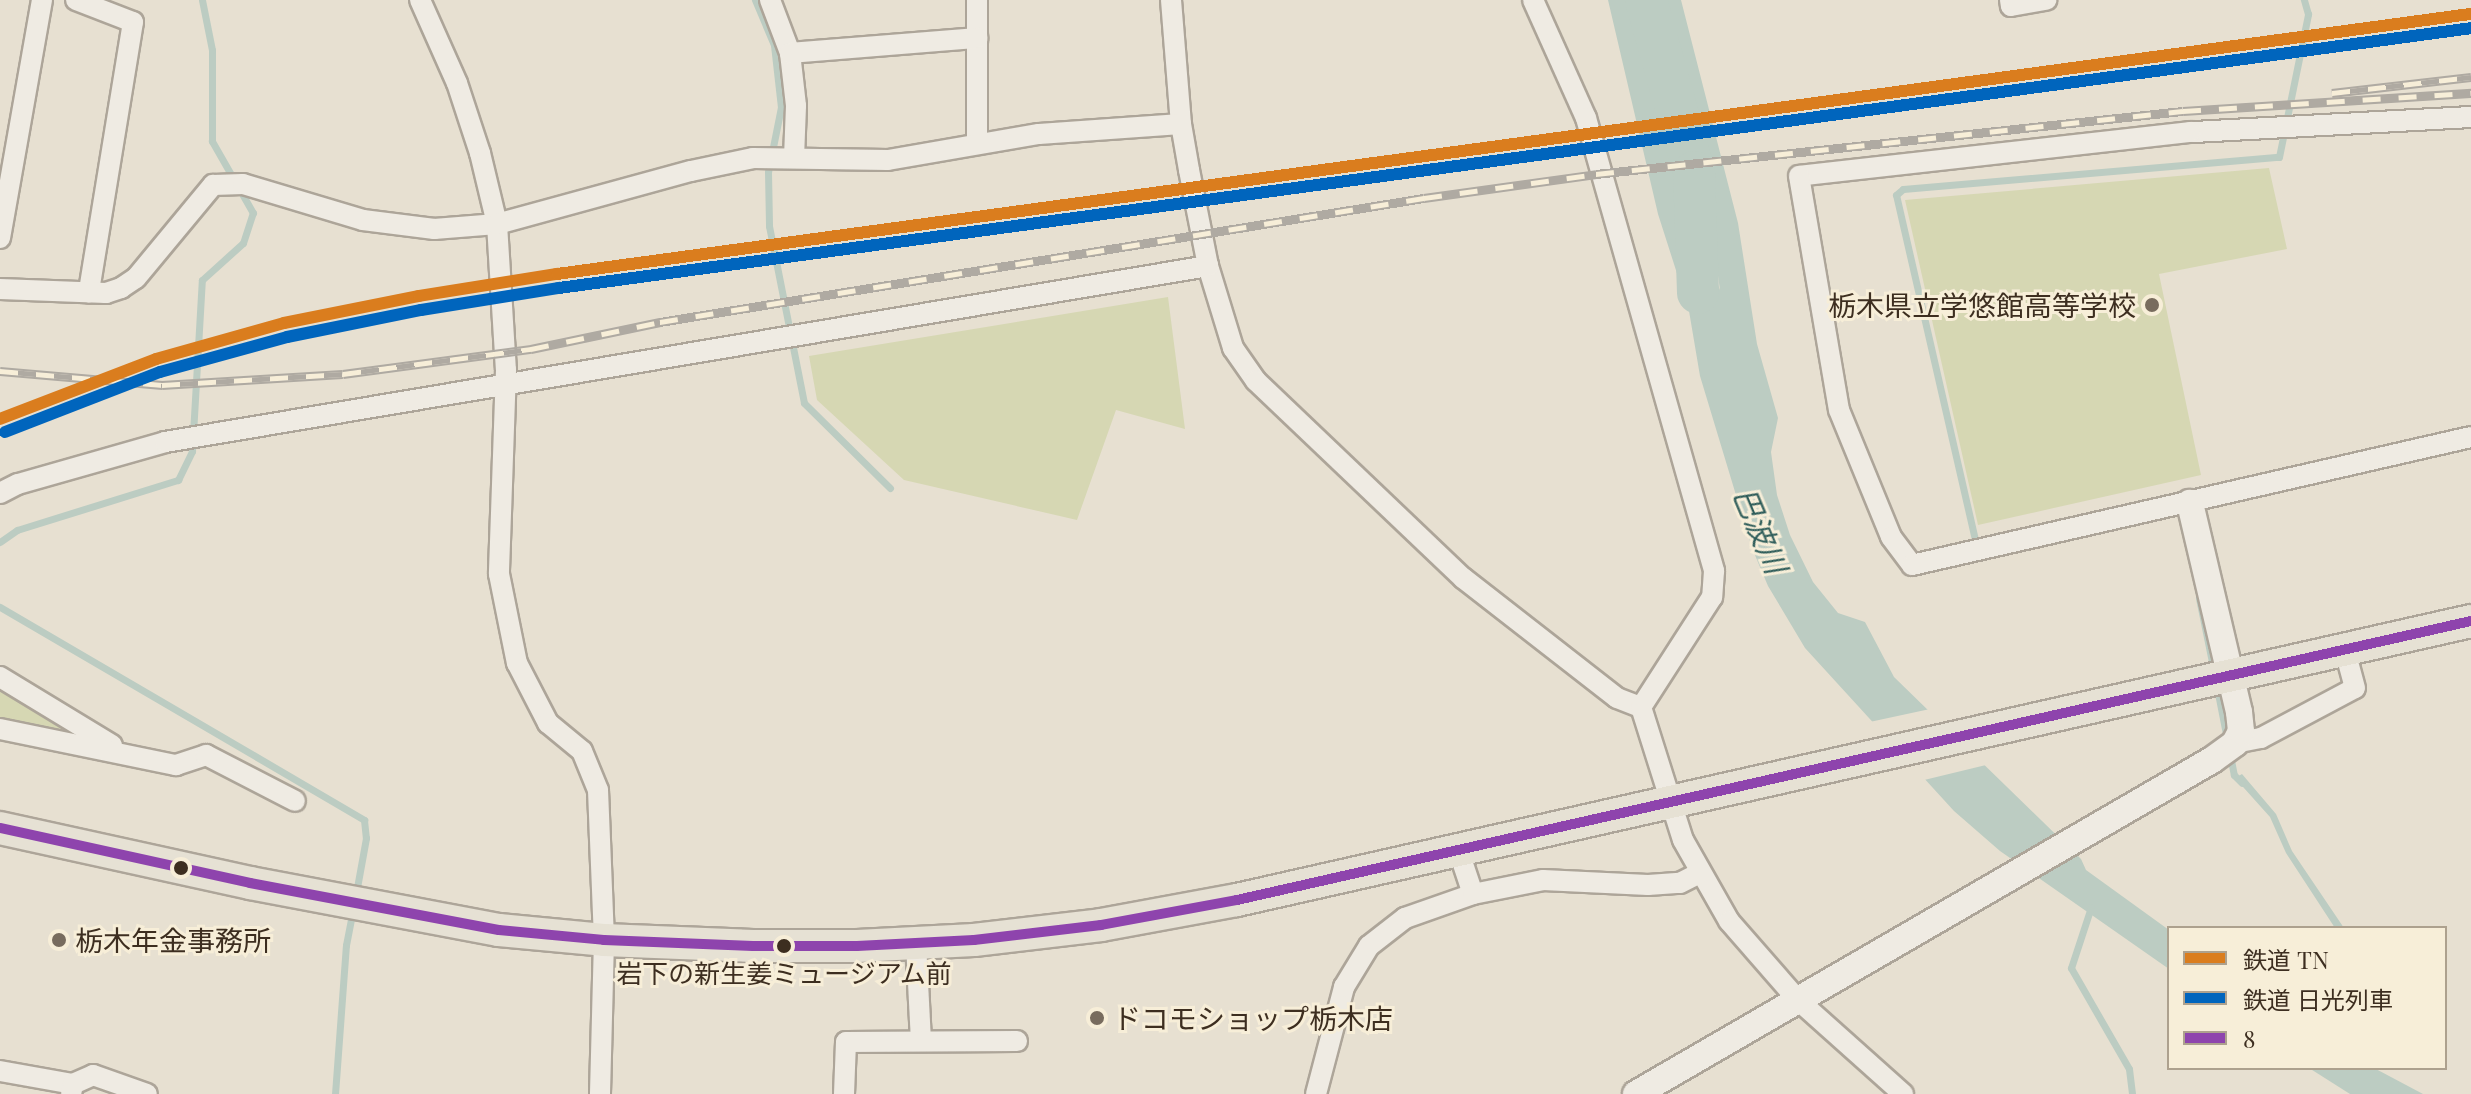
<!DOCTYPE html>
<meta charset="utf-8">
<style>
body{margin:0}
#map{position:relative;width:2471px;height:1094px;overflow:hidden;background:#e7e0d1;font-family:"Playfair Display","Noto Sans JP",serif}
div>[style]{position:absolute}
.green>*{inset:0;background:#d6d7b3}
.water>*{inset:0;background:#bcccc2}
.pier>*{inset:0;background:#e7e0d1}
.stream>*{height:7px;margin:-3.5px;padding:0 3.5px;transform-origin:3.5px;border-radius:3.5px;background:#bcccc2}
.river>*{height:42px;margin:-21px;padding:0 21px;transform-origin:21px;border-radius:21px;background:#bcccc2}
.roads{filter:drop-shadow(2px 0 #ada599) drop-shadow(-2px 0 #ada599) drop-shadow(0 2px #ada599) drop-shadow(0 -2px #ada599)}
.minor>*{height:20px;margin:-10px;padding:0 10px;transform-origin:10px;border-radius:10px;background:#efebe3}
.tertiary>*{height:26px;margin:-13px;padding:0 13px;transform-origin:13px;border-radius:13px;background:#efebe3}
.primary>*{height:32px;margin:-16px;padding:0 16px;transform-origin:16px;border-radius:16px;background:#e6e1d4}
.rail>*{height:9px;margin-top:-4.5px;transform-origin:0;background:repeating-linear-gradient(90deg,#f7eed8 0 18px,#afaaa2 0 36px);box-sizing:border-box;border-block:2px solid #afaaa2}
.bus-1>*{height:10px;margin:-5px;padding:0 5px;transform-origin:5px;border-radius:5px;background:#8e44ad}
.rail-1>*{height:12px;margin:-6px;padding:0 6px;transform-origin:6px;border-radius:6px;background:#da7d1e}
.rail-2>*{height:12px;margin:-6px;padding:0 6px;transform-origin:6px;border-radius:6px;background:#0065bd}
.dots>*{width:22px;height:22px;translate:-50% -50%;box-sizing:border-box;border:4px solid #f7eed8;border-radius:50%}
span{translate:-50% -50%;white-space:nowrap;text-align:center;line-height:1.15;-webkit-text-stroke:6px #f7eed8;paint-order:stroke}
.bus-label{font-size:26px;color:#3d2e20}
.poi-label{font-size:28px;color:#3d2e20}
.right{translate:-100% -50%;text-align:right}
.left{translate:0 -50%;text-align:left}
.water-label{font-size:30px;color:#2f5d5a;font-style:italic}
.legend{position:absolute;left:2167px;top:926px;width:280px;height:144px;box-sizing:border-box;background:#f7eed8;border:2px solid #ada18e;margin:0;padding:10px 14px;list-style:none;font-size:24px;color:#3d2e20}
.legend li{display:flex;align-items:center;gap:16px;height:40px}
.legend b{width:40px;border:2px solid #ada18e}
</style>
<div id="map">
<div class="green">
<i style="clip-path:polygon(2269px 168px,2287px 249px,2159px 274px,2201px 475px,1978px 525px,1905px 200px)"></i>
<i style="clip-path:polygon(1168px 297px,1185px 429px,1116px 410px,1077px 520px,904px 480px,817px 400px,809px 356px)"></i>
<i style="clip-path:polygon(0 687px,90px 739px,0 720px)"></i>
</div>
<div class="water">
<i style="clip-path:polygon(1608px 0,1637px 0,1691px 218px,1720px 290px,1710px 219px,1660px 0,1681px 0,1738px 223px,1757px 344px,1778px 418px,1771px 452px,1777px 495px,1790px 535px,1813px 582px,1838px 613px,1865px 622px,1894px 677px,2081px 859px,2086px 870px,2169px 930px,2169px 969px,2000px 851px,1954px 811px,1805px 648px,1768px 586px,1752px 548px,1700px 376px,1689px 311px,1658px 214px)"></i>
<i style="clip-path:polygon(2242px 774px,2276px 814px,2292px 851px,2344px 928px,2335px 928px,2286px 853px,2270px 817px,2235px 778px)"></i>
<i style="clip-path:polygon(2309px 1068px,2374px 1068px,2423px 1094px,2350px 1094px)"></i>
</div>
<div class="pier">
<i style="clip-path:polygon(1930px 709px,1986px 765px,1920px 781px,1865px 723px)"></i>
</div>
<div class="stream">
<i style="left:755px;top:0;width:49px;rotate:67.1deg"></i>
<i style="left:774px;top:45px;width:62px;rotate:83.6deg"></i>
<i style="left:781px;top:107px;width:66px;rotate:101.3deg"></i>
<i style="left:768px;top:172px;width:54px;rotate:88.9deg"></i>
<i style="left:769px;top:226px;width:180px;rotate:78.8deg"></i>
<i style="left:804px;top:403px;width:121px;rotate:44.7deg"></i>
<i style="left:0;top:542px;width:21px;rotate:-35deg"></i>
<i style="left:17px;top:530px;width:169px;rotate:-17.3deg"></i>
<i style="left:178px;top:480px;width:32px;rotate:-64deg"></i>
<i style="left:192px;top:451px;width:171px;rotate:-86.7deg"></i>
<i style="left:202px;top:280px;width:55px;rotate:-42.1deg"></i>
<i style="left:243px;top:243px;width:32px;rotate:-72deg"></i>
<i style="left:253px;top:213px;width:83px;rotate:-119.7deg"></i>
<i style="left:212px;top:141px;width:91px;rotate:-90deg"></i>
<i style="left:212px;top:50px;width:51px;rotate:-101.3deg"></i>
<i style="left:1980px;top:543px;width:4px;rotate:166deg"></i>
<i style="left:1976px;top:544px;width:358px;rotate:-102.9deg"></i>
<i style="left:1896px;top:195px;width:9px;rotate:-41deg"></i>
<i style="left:1903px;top:189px;width:377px;rotate:-4.9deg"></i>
<i style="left:2279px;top:157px;width:146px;rotate:-78.5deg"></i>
<i style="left:2308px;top:14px;width:15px;rotate:-106deg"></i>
<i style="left:2199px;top:598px;width:76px;rotate:78.5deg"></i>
<i style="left:0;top:607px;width:422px;rotate:30.3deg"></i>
<i style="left:364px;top:820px;width:18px;rotate:84deg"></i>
<i style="left:366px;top:838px;width:56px;rotate:100.3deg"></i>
<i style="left:2217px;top:688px;width:52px;rotate:78.9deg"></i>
<i style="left:2230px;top:755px;width:20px;rotate:79deg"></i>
<i style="left:2234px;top:775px;width:11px;rotate:45deg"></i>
<i style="left:2091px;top:907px;width:64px;rotate:108.2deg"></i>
<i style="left:2071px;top:968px;width:116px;rotate:60.1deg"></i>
<i style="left:2129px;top:1069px;width:25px;rotate:83deg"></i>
<i style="left:335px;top:1094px;width:149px;rotate:-85.8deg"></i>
<i style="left:346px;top:945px;width:37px;rotate:-79deg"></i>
</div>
<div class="river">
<i style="left:1646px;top:0;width:179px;rotate:74.4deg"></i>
<i style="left:1694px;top:172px;width:121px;rotate:88.1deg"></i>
</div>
<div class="roads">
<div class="minor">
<i style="left:76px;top:0;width:61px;rotate:21.1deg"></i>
<i style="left:133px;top:22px;width:274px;rotate:99.3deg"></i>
<i style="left:420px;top:0;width:91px;rotate:66deg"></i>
<i style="left:457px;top:83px;width:74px;rotate:71.8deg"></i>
<i style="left:480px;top:153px;width:73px;rotate:76.5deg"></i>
<i style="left:497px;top:224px;width:146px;rotate:86.5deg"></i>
<i style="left:506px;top:370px;width:204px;rotate:92deg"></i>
<i style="left:499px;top:574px;width:91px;rotate:78.6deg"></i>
<i style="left:517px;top:663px;width:68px;rotate:62.7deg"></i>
<i style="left:548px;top:723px;width:44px;rotate:39.5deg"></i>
<i style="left:582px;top:751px;width:42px;rotate:67.7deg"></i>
<i style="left:598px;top:790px;width:150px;rotate:87.7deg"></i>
<i style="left:604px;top:940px;width:154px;rotate:91.5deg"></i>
<i style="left:770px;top:0;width:57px;rotate:69.3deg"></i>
<i style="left:790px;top:53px;width:53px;rotate:83.5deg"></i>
<i style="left:796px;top:106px;width:51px;rotate:92.2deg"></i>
<i style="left:977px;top:0;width:143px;rotate:90deg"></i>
<i style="left:1171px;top:0;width:124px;rotate:85.4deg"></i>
<i style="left:1181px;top:124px;width:47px;rotate:80.1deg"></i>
<i style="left:1189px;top:170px;width:98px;rotate:78.8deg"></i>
<i style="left:1208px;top:266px;width:86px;rotate:73deg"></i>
<i style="left:1233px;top:348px;width:40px;rotate:55.1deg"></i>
<i style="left:1256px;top:381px;width:286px;rotate:43.6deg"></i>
<i style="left:1463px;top:578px;width:195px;rotate:37.9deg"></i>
<i style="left:1617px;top:698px;width:26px;rotate:21deg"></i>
<i style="left:1641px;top:707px;width:139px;rotate:72.5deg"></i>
<i style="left:1683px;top:840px;width:93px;rotate:60.4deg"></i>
<i style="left:1729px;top:921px;width:105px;rotate:48.9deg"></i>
<i style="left:1798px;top:1000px;width:141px;rotate:41.8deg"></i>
<i style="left:1533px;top:0;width:129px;rotate:65.8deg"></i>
<i style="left:1586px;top:118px;width:471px;rotate:74.2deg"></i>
<i style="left:1714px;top:571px;width:26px;rotate:94deg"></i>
<i style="left:1712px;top:597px;width:131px;rotate:122.8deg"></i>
<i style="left:2010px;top:0;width:6px;rotate:81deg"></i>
<i style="left:2011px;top:6px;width:36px;rotate:-10deg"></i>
<i style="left:790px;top:53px;width:188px;rotate:-4.6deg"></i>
<i style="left:2471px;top:117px;width:281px;rotate:176.9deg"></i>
<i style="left:2190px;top:132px;width:393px;rotate:173.6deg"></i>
<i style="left:1799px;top:176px;width:237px;rotate:80.3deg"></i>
<i style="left:1839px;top:410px;width:137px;rotate:67.7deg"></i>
<i style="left:1891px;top:537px;width:35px;rotate:53deg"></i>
<i style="left:1912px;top:565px;width:573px;rotate:-12.9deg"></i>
<i style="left:0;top:238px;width:242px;rotate:-80deg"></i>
<i style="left:0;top:289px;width:106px;rotate:2.2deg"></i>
<i style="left:106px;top:293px;width:16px;rotate:-18deg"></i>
<i style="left:121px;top:288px;width:18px;rotate:-34deg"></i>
<i style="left:136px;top:278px;width:121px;rotate:-50.4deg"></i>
<i style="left:213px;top:185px;width:30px;rotate:-2deg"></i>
<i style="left:243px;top:184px;width:125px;rotate:16.7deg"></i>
<i style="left:363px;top:220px;width:72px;rotate:7.2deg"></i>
<i style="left:434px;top:229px;width:63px;rotate:-4.5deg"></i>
<i style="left:497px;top:224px;width:201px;rotate:-15.3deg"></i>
<i style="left:691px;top:171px;width:63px;rotate:-11.8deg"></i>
<i style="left:753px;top:158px;width:135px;rotate:0.8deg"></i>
<i style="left:888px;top:160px;width:153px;rotate:-9.8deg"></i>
<i style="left:1039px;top:134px;width:142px;rotate:-4deg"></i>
<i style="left:0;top:493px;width:20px;rotate:-27deg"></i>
<i style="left:18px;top:484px;width:153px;rotate:-15.9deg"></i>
<i style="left:165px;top:442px;width:1058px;rotate:-9.58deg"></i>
<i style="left:0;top:677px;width:131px;rotate:31.3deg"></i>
<i style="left:0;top:729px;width:180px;rotate:11.6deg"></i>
<i style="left:176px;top:765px;width:32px;rotate:-18deg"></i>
<i style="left:206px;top:755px;width:100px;rotate:27.3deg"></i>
<i style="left:2235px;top:743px;width:26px;rotate:-11deg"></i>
<i style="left:2261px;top:738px;width:106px;rotate:-28deg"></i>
<i style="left:2355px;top:688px;width:38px;rotate:-105deg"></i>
<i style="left:1459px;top:852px;width:44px;rotate:71.6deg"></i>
<i style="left:916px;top:943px;width:98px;rotate:87.1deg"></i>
<i style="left:0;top:1071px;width:74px;rotate:10.1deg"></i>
<i style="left:73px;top:1084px;width:10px;rotate:101deg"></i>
<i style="left:73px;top:1084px;width:22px;rotate:-24deg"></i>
<i style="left:93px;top:1075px;width:57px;rotate:19.4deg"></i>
<i style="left:844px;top:1094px;width:52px;rotate:-87.8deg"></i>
<i style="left:846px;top:1042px;width:171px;rotate:-0.3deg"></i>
<i style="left:1316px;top:1094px;width:111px;rotate:-75.3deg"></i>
<i style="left:1344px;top:987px;width:48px;rotate:-58.6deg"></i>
<i style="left:1369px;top:946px;width:46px;rotate:-37.9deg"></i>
<i style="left:1405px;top:918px;width:72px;rotate:-19.4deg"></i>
<i style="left:1473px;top:894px;width:71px;rotate:-11.3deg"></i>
<i style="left:1543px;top:880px;width:105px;rotate:2.7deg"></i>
<i style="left:1648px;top:885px;width:32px;rotate:-4deg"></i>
<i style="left:1680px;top:883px;width:22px;rotate:-27deg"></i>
</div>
<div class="tertiary">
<i style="left:1636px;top:1094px;width:666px;rotate:-30.11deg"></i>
<i style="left:2212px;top:760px;width:29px;rotate:-36deg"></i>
<i style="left:2235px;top:743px;width:13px;rotate:-63deg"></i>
<i style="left:2241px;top:731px;width:19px;rotate:-96deg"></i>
<i style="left:2239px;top:712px;width:215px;rotate:-103.2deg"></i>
</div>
<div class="primary">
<i style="left:0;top:828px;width:256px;rotate:12.4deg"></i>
<i style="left:250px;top:883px;width:253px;rotate:10.7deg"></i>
<i style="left:499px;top:930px;width:105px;rotate:5.4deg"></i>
<i style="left:604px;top:940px;width:149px;rotate:2.3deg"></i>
<i style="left:753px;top:946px;width:104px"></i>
<i style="left:857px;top:946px;width:117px;rotate:-2.9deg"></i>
<i style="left:974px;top:940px;width:128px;rotate:-6.7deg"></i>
<i style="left:1101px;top:925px;width:138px;rotate:-10.4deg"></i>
<i style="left:1237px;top:900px;width:1265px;rotate:-12.74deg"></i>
</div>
</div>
<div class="rail">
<i style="left:2332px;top:93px;width:140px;rotate:-6.6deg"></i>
<i style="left:0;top:371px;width:163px;rotate:4.9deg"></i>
<i style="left:162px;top:385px;width:181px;rotate:-3.5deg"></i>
<i style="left:343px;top:374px;width:190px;rotate:-7.6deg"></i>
<i style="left:531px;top:349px;width:132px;rotate:-11.8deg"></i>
<i style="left:660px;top:322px;width:774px;rotate:-9.22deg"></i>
<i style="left:1424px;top:198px;width:174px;rotate:-7.9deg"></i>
<i style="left:1596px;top:174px;width:590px;rotate:-6.13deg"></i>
<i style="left:2183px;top:111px;width:289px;rotate:-3.6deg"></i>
</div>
<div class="bus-1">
<i style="left:0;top:828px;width:256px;rotate:12.4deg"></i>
<i style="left:250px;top:883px;width:253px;rotate:10.7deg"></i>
<i style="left:499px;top:930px;width:105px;rotate:5.4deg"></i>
<i style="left:604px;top:940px;width:149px;rotate:2.3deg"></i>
<i style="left:753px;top:946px;width:104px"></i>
<i style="left:857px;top:946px;width:117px;rotate:-2.9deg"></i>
<i style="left:974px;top:940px;width:128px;rotate:-6.7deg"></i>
<i style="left:1101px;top:925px;width:138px;rotate:-10.4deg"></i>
<i style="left:1237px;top:900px;width:1265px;rotate:-12.74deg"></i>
</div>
<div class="rail-1">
<i style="left:0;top:419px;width:167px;rotate:-21deg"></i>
<i style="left:156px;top:359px;width:133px;rotate:-15.7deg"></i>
<i style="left:284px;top:323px;width:138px;rotate:-11.3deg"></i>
<i style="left:419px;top:296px;width:140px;rotate:-9.1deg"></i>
<i style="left:557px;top:274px;width:1932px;rotate:-7.74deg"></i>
</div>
<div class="rail-2">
<i style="left:5px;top:432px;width:166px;rotate:-21.2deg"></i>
<i style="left:160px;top:372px;width:132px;rotate:-15.4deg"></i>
<i style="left:287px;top:337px;width:137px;rotate:-11.4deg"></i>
<i style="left:421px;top:310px;width:140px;rotate:-9.1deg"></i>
<i style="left:559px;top:288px;width:1930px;rotate:-7.74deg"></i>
</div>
<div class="dots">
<i style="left:2152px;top:305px;background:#786c5e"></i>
<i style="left:181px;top:868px;background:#3d2e20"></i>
<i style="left:59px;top:940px;background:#786c5e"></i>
<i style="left:784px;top:946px;background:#3d2e20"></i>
<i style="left:1097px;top:1018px;background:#786c5e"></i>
</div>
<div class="bus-label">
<span style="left:784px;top:973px">岩下の新生姜ミュージアム前</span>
</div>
<div class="poi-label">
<span class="right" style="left:2136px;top:305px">栃木県立学悠館高等学校</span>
<span class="left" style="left:75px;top:940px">栃木年金事務所</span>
<span class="left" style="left:1113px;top:1018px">ドコモショップ栃木店</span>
</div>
<div class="water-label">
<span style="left:1761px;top:530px;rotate:67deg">巴波川</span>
</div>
<ul class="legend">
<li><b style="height:10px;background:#da7d1e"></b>鉄道 TN</li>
<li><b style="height:10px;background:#0065bd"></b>鉄道 日光列車</li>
<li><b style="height:10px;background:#8e44ad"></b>8</li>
</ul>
</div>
